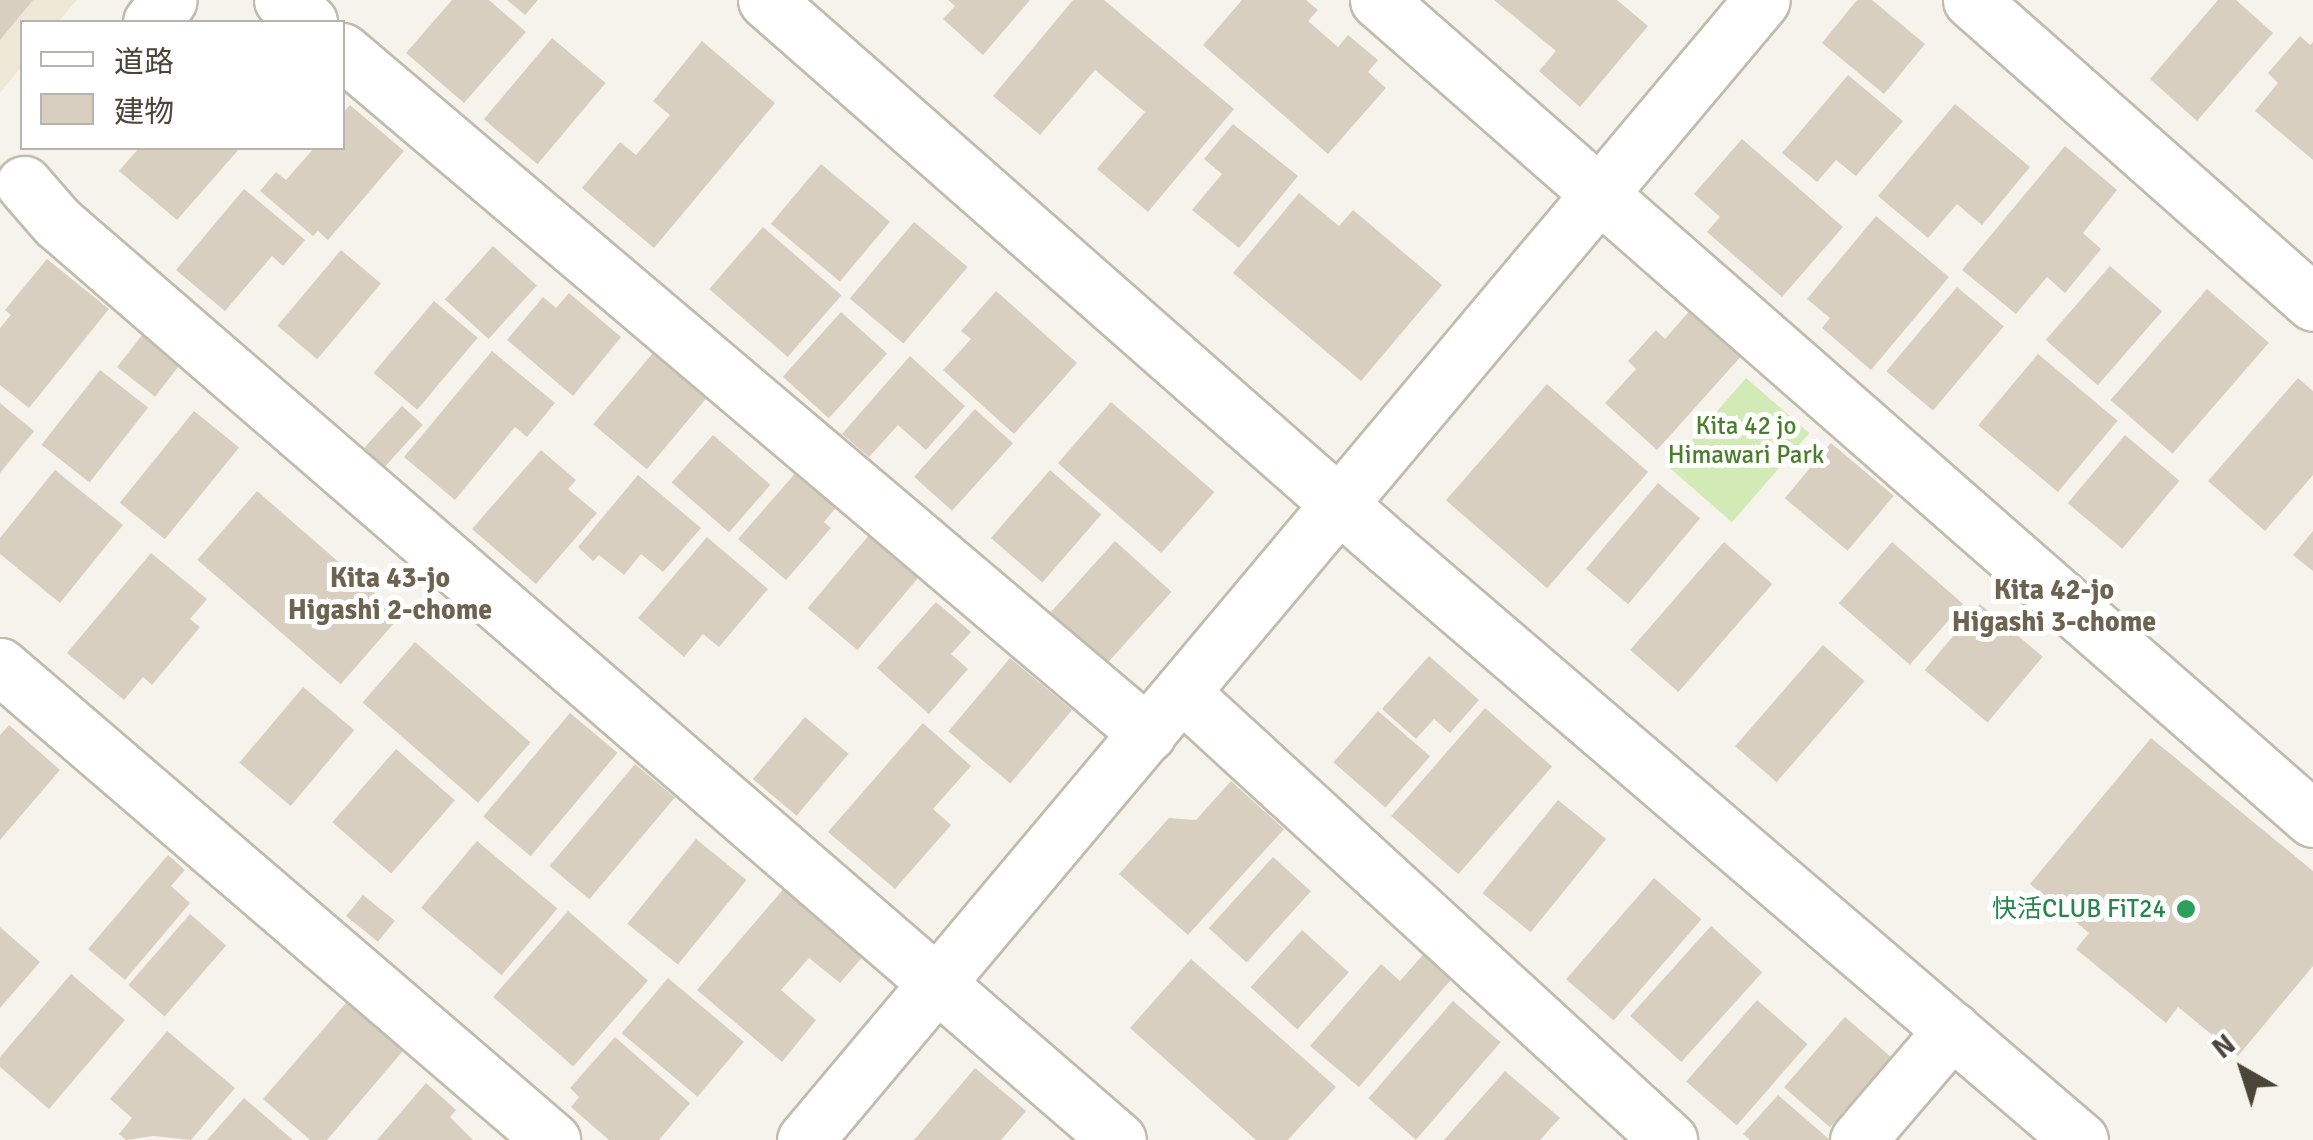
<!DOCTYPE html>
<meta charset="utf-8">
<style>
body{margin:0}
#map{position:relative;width:2313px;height:1140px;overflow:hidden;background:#f6f3ec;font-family:Signika,"Noto Sans JP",sans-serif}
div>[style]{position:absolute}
.education>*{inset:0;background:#efe8d6}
.green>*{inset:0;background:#d2eab5;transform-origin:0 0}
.building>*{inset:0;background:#d8cfc1;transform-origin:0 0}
.roads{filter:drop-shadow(2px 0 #c2bbae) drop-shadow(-2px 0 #c2bbae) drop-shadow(0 2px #c2bbae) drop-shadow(0 -2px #c2bbae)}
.minor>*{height:55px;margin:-27.5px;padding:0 27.5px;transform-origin:27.5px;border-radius:27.5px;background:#fff}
.dots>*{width:28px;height:28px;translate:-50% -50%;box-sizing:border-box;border:5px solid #fff;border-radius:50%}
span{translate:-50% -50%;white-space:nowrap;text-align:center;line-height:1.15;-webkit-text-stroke:10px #fff;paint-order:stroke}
.park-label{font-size:25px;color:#4a7f2a}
.leisure-label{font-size:25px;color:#27864d}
.right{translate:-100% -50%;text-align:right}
.neighbourhood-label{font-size:28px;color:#6e6250;font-weight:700}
.legend{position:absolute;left:20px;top:20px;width:325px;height:130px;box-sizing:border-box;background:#fff;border:2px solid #b7b4b0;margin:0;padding:12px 18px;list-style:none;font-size:30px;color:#4b4439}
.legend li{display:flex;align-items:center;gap:20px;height:50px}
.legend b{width:50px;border:2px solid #b7b4b0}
.north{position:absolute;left:2193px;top:1020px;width:100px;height:100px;-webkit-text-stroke:8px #fff;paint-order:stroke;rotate:321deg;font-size:28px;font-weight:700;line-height:40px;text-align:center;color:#4b4439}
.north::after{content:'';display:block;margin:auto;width:35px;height:45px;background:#4b4439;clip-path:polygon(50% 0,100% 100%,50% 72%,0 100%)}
</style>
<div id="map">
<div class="education">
<i style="clip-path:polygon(0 0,77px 0,58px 22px,22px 22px,22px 66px,0 93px)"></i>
</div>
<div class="green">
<i style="left:1746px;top:378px;width:84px;height:118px;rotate:41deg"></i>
</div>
<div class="building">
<i style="clip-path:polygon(0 0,33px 0,0 40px)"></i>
<i style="clip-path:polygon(452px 0,489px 0,526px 32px,464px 103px,406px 53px)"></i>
<i style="clip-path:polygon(507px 0,538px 0,525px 15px)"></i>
<i style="clip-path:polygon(948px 0,1030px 0,983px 55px,943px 19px,955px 6px)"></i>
<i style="clip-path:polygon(1073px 0,1104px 0,1234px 109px,1148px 212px,1097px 169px,1145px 112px,1095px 70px,1040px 135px,993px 96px)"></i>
<i style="clip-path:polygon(1242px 0,1306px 0,1318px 10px,1308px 21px,1338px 47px,1348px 35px,1378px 60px,1368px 72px,1386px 88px,1328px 154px,1203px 45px)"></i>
<i style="clip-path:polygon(1494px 0,1617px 0,1648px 26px,1580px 107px,1539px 71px,1556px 51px)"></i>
<i style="clip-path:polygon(1857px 0,1872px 0,1925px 44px,1884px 94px,1822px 43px)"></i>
<i style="clip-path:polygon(2218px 0,2236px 0,2273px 33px,2197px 121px,2150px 79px)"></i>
<i style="clip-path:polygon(2300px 36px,2310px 45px,2313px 42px,2313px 160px,2255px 111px,2278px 83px,2268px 73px)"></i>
<i style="left:552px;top:38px;width:70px;height:106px;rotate:40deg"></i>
<i style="clip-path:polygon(702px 41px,775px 103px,654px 248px,582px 188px,620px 142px,636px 155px,670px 115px,653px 101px)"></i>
<i style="clip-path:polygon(1848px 75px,1903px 121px,1856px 176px,1836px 160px,1817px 182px,1782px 153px)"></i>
<i style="clip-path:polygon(1955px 104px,2030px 167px,1982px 225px,1957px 204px,1928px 238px,1878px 196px)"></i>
<i style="clip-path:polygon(350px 105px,404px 151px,328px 240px,318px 231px,313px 236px,260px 191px,276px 172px,286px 180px,314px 148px,342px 148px,342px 114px)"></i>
<i style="clip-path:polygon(1233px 124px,1298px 176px,1239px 248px,1192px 210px,1222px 174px,1204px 159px)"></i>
<i style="clip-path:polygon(1742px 139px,1843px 227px,1782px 297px,1707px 232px,1720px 217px,1694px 194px)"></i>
<i style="clip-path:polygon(2065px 146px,2117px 190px,2083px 233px,2101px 249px,2065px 293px,2047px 277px,2016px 314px,1962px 270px)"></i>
<i style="clip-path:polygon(139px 148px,240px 148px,177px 220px,119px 171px)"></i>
<i style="left:821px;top:164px;width:90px;height:78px;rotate:40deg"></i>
<i style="clip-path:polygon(244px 189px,305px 240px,283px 266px,272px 256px,225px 311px,176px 270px)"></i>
<i style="clip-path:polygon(1299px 193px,1339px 226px,1353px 210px,1442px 285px,1361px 381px,1233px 273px)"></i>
<i style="clip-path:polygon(1876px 216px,1949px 277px,1871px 370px,1822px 328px,1830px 318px,1807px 299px)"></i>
<i style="left:914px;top:222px;width:70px;height:100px;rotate:40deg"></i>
<i style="left:763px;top:227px;width:104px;height:82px;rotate:41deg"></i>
<i style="left:493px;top:246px;width:59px;height:72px;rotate:42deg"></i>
<i style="left:341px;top:250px;width:52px;height:99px;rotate:40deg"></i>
<i style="clip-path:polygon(47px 259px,109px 309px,29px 408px,0 385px,0 328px,11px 315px,5px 310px)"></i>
<i style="left:2110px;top:266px;width:69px;height:98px;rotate:41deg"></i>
<i style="left:1957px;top:287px;width:61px;height:110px;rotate:40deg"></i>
<i style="left:2207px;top:289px;width:82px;height:147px;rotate:41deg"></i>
<i style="clip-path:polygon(996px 291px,1077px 363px,1014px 434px,943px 370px,971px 339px,961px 331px)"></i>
<i style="clip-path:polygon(569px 293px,621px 337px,573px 396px,507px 340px,543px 297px,556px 308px)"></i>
<i style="left:434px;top:301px;width:57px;height:94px;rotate:40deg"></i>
<i style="clip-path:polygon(1694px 306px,1745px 352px,1657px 450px,1605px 403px,1636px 369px,1628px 361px,1656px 330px,1665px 339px)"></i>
<i style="left:841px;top:312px;width:62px;height:87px;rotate:42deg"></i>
<i style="left:143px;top:334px;width:48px;height:42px;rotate:38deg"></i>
<i style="clip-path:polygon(492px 351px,555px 403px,527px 437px,515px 427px,455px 500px,404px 457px)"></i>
<i style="left:653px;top:353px;width:70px;height:93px;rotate:40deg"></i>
<i style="left:2038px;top:354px;width:104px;height:93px;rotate:40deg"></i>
<i style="clip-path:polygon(910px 356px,965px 406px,926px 450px,898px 425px,869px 457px,842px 434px)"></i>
<i style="left:100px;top:370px;width:61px;height:95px;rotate:38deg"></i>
<i style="clip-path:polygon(2298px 378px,2313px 391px,2313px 475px,2265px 531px,2208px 481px)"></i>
<i style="left:1547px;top:384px;width:134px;height:154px;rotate:41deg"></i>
<i style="left:1111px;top:402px;width:137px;height:81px;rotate:41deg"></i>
<i style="clip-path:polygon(0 403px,34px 431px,0 473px)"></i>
<i style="left:402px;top:406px;width:28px;height:57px;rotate:42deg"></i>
<i style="left:975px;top:409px;width:51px;height:91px;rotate:42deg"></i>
<i style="left:194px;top:411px;width:58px;height:118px;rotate:39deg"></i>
<i style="left:713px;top:435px;width:76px;height:63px;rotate:41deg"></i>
<i style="left:2125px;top:435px;width:71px;height:89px;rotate:40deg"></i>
<i style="left:1831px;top:443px;width:82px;height:72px;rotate:40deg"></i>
<i style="clip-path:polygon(541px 450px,576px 480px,568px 489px,597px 513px,536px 584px,472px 529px)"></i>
<i style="clip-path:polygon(55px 470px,123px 525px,60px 603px,0 554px,0 538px)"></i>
<i style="clip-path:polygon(798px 470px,839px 504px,824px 522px,831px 528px,786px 580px,738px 539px)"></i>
<i style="left:1050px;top:470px;width:68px;height:90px;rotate:41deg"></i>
<i style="clip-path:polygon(638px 475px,701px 528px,663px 572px,641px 554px,624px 575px,599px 555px,593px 561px,578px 547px)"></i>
<i style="left:1658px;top:483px;width:55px;height:112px;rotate:40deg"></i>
<i style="left:257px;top:491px;width:190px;height:91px;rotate:41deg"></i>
<i style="clip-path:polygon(2313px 531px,2313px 571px,2293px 555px)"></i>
<i style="left:870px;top:534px;width:65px;height:97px;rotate:40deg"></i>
<i style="clip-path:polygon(707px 537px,768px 589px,719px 647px,703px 634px,684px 657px,638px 618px)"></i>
<i style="left:1115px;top:541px;width:76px;height:96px;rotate:42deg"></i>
<i style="left:1724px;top:542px;width:64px;height:143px;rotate:41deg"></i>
<i style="left:1892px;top:542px;width:94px;height:81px;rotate:41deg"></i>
<i style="clip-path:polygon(151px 553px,207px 599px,190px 619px,200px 627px,152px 685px,143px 677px,124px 700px,67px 653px)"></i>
<i style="clip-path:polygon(936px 602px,971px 632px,951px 654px,968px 669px,929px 714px,877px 668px)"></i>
<i style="left:1980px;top:604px;width:82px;height:86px;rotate:40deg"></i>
<i style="left:415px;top:642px;width:153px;height:80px;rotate:41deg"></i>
<i style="left:1823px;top:645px;width:55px;height:134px;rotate:41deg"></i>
<i style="clip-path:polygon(1429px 656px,1479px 700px,1450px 733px,1434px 719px,1416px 739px,1382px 709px)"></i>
<i style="left:1010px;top:658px;width:81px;height:96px;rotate:40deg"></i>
<i style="left:303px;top:687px;width:67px;height:99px;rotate:40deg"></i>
<i style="left:1485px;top:708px;width:89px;height:143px;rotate:41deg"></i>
<i style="left:1378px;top:711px;width:69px;height:68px;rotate:41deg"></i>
<i style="left:570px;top:713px;width:62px;height:135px;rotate:40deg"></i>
<i style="left:805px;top:717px;width:57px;height:81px;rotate:40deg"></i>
<i style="clip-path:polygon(923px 723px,971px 766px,933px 809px,951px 825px,895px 889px,828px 832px)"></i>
<i style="clip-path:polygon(9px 725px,60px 770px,0 840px,0 735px)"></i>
<i style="clip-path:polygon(2151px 738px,2313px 871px,2313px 966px,2238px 1056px,2178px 1007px,2166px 1023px,2076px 949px,2089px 933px,2030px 884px)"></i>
<i style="left:396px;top:749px;width:78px;height:97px;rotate:41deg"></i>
<i style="left:635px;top:764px;width:52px;height:133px;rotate:40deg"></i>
<i style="clip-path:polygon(1231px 781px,1284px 829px,1188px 935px,1119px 874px,1169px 818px,1196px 820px)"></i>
<i style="left:1558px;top:800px;width:62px;height:120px;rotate:39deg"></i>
<i style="left:696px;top:839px;width:65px;height:109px;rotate:39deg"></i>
<i style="left:477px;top:841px;width:105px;height:87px;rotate:40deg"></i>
<i style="clip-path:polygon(168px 855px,185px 870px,171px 886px,190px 903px,125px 980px,88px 949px)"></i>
<i style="left:1273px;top:857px;width:51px;height:96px;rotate:42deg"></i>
<i style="left:1654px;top:878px;width:63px;height:134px;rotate:41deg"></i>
<i style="clip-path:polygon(792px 879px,872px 946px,840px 983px,809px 958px,781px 990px,816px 1020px,782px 1062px,697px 990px)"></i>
<i style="left:363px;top:895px;width:41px;height:27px;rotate:39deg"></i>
<i style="left:568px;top:911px;width:106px;height:114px;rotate:41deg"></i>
<i style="left:190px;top:914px;width:48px;height:94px;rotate:41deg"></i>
<i style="left:1711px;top:926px;width:69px;height:121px;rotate:42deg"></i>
<i style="clip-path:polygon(0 927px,40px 962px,0 1008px)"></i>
<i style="left:1302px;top:930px;width:63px;height:77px;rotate:42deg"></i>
<i style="clip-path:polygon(1427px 950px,1455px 975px,1359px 1087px,1310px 1046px,1381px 964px,1400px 981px)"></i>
<i style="clip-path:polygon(1191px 959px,1336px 1087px,1288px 1140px,1256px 1140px,1130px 1028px)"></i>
<i style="clip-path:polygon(71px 974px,125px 1020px,49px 1109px,0 1067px,0 1057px)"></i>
<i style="left:668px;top:978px;width:99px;height:72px;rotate:40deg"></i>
<i style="clip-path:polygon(351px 997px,408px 1045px,327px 1140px,310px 1140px,263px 1099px)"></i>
<i style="left:1757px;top:1000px;width:67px;height:108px;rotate:41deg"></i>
<i style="left:1453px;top:1001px;width:63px;height:129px;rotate:41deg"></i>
<i style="left:1845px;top:1017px;width:61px;height:93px;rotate:41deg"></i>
<i style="clip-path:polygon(167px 1031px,235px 1088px,191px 1140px,153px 1136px,126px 1140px,119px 1134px,132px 1118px,110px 1099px)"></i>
<i style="clip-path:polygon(615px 1037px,690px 1103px,659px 1140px,609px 1140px,571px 1107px,579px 1097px,570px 1088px)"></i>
<i style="clip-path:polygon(975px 1068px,1026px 1111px,1001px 1140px,914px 1140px)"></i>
<i style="clip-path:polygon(1505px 1071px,1560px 1118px,1540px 1140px,1444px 1140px)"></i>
<i style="clip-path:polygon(426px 1083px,456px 1110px,450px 1117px,473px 1140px,377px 1140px)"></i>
<i style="clip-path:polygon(1778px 1095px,1830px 1140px,1750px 1140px,1743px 1134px)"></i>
<i style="clip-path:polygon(244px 1098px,293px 1140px,207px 1140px)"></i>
</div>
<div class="roads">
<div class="minor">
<i style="left:282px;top:0;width:35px;rotate:39deg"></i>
<i style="left:766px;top:0;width:830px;rotate:41.34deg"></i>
<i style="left:1389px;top:548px;width:910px;rotate:40.59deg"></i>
<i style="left:1378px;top:0;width:1243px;rotate:41.22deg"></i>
<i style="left:1971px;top:0;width:457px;rotate:41.5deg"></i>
<i style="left:151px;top:22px;width:28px;rotate:-51deg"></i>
<i style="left:342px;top:51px;width:1056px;rotate:40.28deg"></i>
<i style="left:24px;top:184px;width:50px;rotate:49deg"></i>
<i style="left:57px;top:222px;width:1403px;rotate:40.87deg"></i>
<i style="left:0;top:666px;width:728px;rotate:40.65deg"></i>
<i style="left:1183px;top:694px;width:660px;rotate:42.54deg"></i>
<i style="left:805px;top:1140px;width:1488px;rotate:-49.99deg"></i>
<i style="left:1858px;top:1140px;width:145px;rotate:-49.5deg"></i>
</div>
</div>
<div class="dots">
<i style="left:2186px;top:909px;background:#2e9e5b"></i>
</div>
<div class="park-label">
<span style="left:1746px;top:441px">Kita 42 jo<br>Himawari Park</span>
</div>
<div class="leisure-label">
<span class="right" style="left:2166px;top:909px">快活CLUB FiT24</span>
</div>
<div class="neighbourhood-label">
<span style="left:390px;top:594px">Kita 43-jo<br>Higashi 2-chome</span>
<span style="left:2054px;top:606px">Kita 42-jo<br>Higashi 3-chome</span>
</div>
<ul class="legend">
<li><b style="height:12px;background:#fff"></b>道路</li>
<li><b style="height:28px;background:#d8cfc1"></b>建物</li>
</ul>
<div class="north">N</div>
</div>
